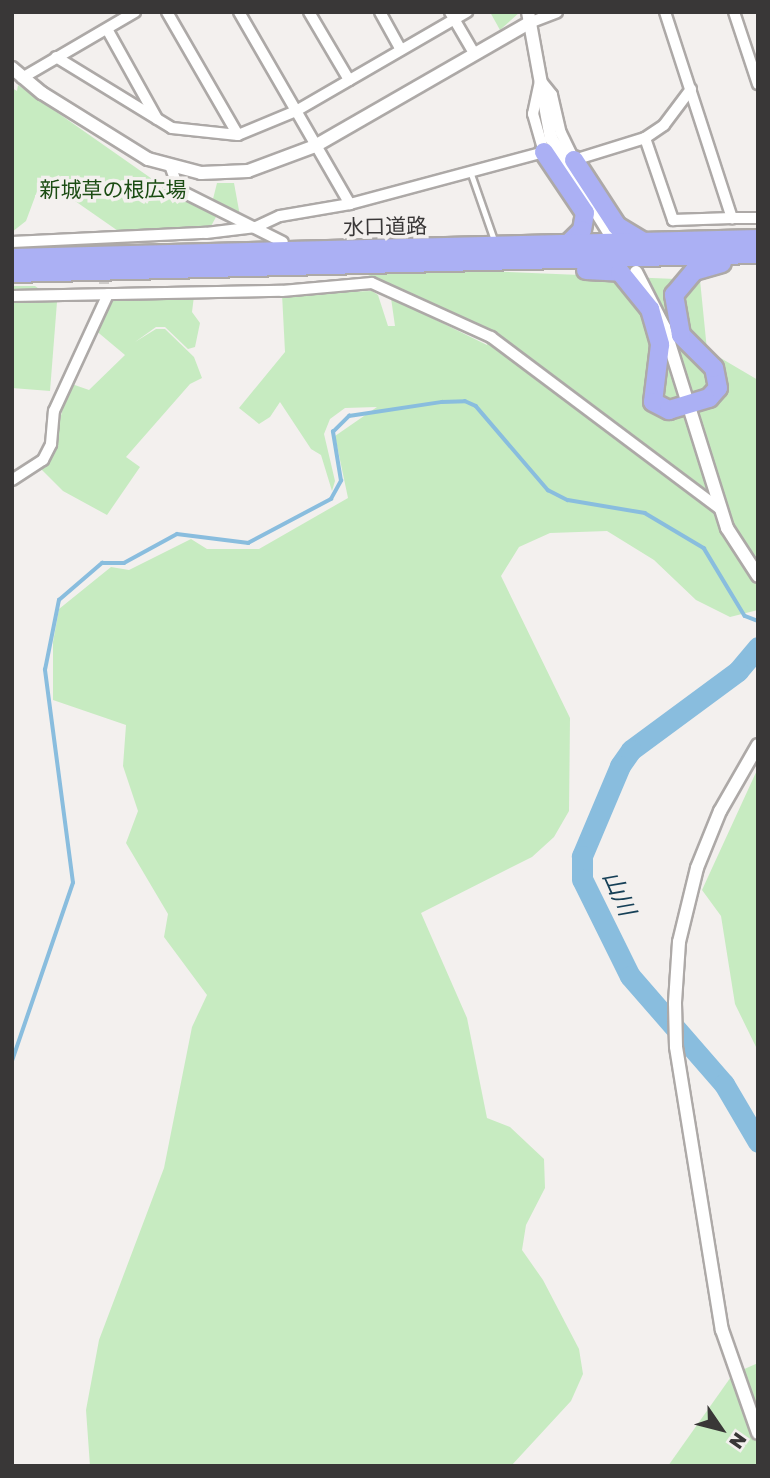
<!DOCTYPE html>
<meta charset="utf-8">
<style>
body{margin:0}
#map{position:relative;width:770px;height:1478px;overflow:hidden;background:#f3f0ee;font-family:"Golos Text","Noto Sans JP",sans-serif}
div>[style]{position:absolute}
.green>*{inset:0;background:#c7ebc1}
.stream>*{height:3.5px;margin:-1.75px;padding:0 1.75px;transform-origin:1.75px;border-radius:1.75px;background:#89bdde}
.river>*{height:21px;margin:-10.5px;padding:0 10.5px;transform-origin:10.5px;border-radius:10.5px;background:#89bdde}
.minor-tunnel>*{height:10px;margin-top:-5px;transform-origin:0;background:repeating-linear-gradient(90deg,#cecbc9 0 10px,transparent 0 15px)}
.roads{filter:drop-shadow(2px 0 #ada9a7) drop-shadow(-2px 0 #ada9a7) drop-shadow(0 2px #ada9a7) drop-shadow(0 -2px #ada9a7)}
.service>*{height:5px;margin:-2.5px;padding:0 2.5px;transform-origin:2.5px;border-radius:2.5px;background:#fff}
.minor>*{height:10px;margin:-5px;padding:0 5px;transform-origin:5px;border-radius:5px;background:#fff}
.tertiary>*{height:12px;margin:-6px;padding:0 6px;transform-origin:6px;border-radius:6px;background:#fff}
.trunk>*{height:18px;margin:-9px;padding:0 9px;transform-origin:9px;border-radius:9px;background:#abb0f4}
span{translate:-50% -50%;white-space:nowrap;text-align:center;line-height:1.15;-webkit-text-stroke:7px #f3f0ee;paint-order:stroke}
.park-label{font-size:21px;color:#1b4c13}
.street-label{font-size:21px;color:#393737}
.water-label{font-size:23px;color:#164057;font-style:italic}
.frame{position:absolute;inset:0;border:14px solid #393737;pointer-events:none}
.north{position:absolute;left:686px;top:1394px;width:70px;height:70px;-webkit-text-stroke:5px #f3f0ee;paint-order:stroke;rotate:125deg;font-size:19px;font-weight:700;line-height:28px;text-align:center;color:#393737}
.north::after{content:'';display:block;margin:auto;width:24px;height:32px;background:#393737;clip-path:polygon(50% 0,100% 100%,50% 72%,0 100%)}
</style>
<div id="map">
<div class="green">
<i style="clip-path:polygon(490px 12px,520px 12px,500px 30px)"></i>
<i style="clip-path:polygon(18px 85px,165px 188px,216px 217px,210px 228px,121px 233px,42px 178px,26px 221px,12px 232px,12px 88px,17px 91px)"></i>
<i style="clip-path:polygon(217px 183px,234px 183px,240px 216px,212px 203px)"></i>
<i style="clip-path:polygon(459px 270px,700px 280px,707px 350px,758px 380px,758px 610px,730px 617px,696px 600px,654px 560px,607px 531px,550px 533px,519px 547px,501px 576px,570px 718px,569px 811px,554px 837px,532px 857px,421px 913px,467px 1018px,487px 1118px,510px 1127px,544px 1159px,545px 1188px,526px 1225px,522px 1250px,543px 1280px,579px 1349px,583px 1374px,571px 1401px,511px 1466px,90px 1466px,86px 1410px,99px 1340px,164px 1168px,192px 1027px,207px 995px,164px 937px,168px 914px,126px 843px,138px 811px,123px 766px,126px 725px,53px 700px,53px 642px,59px 609px,111px 567px,129px 570px,191px 539px,207px 549px,259px 549px,348px 498px,335px 436px,377px 407px,345px 408px,330px 419px,324px 434px,335px 481px,332px 491px,321px 455px,311px 449px,280px 402px,270px 417px,259px 424px,239px 408px,285px 352px,282px 294px,372px 291px,378px 295px,388px 326px,395px 326px,391px 298px,487px 345px,488px 333px,368px 275px)"></i>
<i style="clip-path:polygon(12px 286px,35px 286px,57px 302px,50px 391px,12px 388px)"></i>
<i style="clip-path:polygon(194px 296px,192px 312px,200px 323px,195px 347px,188px 349px,165px 327px,156px 327px,135px 342px,156px 329px,165px 329px,194px 357px,202px 378px,190px 384px,126px 457px,140px 467px,107px 515px,63px 491px,40px 468px,53px 448px,69px 383px,89px 390px,125px 355px,94px 329px,107px 312px,109px 299px)"></i>
<i style="clip-path:polygon(758px 768px,758px 1051px,735px 1004px,721px 916px,702px 890px)"></i>
<i style="clip-path:polygon(758px 1363px,758px 1466px,668px 1466px,733px 1374px)"></i>
</div>
<div class="stream">
<i style="left:12px;top:1061px;width:188px;rotate:-71.1deg"></i>
<i style="left:73px;top:883px;width:215px;rotate:-97.5deg"></i>
<i style="left:45px;top:670px;width:71px;rotate:-78.7deg"></i>
<i style="left:59px;top:600px;width:57px;rotate:-40.7deg"></i>
<i style="left:102px;top:563px;width:22px"></i>
<i style="left:124px;top:563px;width:60px;rotate:-28.7deg"></i>
<i style="left:177px;top:534px;width:72px;rotate:7.2deg"></i>
<i style="left:248px;top:543px;width:94px;rotate:-27.9deg"></i>
<i style="left:331px;top:499px;width:21px;rotate:-61deg"></i>
<i style="left:341px;top:481px;width:50px;rotate:-99.3deg"></i>
<i style="left:333px;top:432px;width:23px;rotate:-45deg"></i>
<i style="left:349px;top:416px;width:94px;rotate:-8.6deg"></i>
<i style="left:442px;top:402px;width:23px;rotate:-2deg"></i>
<i style="left:465px;top:401px;width:12px;rotate:24deg"></i>
<i style="left:476px;top:406px;width:111px;rotate:49.4deg"></i>
<i style="left:548px;top:490px;width:22px;rotate:27deg"></i>
<i style="left:568px;top:500px;width:78px;rotate:9.6deg"></i>
<i style="left:645px;top:513px;width:69px;rotate:30.7deg"></i>
<i style="left:704px;top:548px;width:79px;rotate:58.9deg"></i>
<i style="left:745px;top:616px;width:14px;rotate:21deg"></i>
</div>
<div class="river">
<i style="left:758px;top:647px;width:31px;rotate:130deg"></i>
<i style="left:738px;top:671px;width:133px;rotate:143.6deg"></i>
<i style="left:631px;top:750px;width:19px;rotate:125deg"></i>
<i style="left:620px;top:766px;width:98px;rotate:112.9deg"></i>
<i style="left:582px;top:856px;width:23px;rotate:90deg"></i>
<i style="left:582px;top:879px;width:108px;rotate:63.7deg"></i>
<i style="left:630px;top:976px;width:143px;rotate:49deg"></i>
<i style="left:724px;top:1084px;width:67px;rotate:59.6deg"></i>
</div>
<div class="minor-tunnel">
<i style="left:104px;top:267px;width:17px;rotate:90deg"></i>
</div>
<div class="roads">
<div class="service">
<i style="left:471px;top:174px;width:73px;rotate:70.8deg"></i>
</div>
<div class="minor">
<i style="left:167px;top:12px;width:142px;rotate:60deg"></i>
<i style="left:239px;top:12px;width:222px;rotate:60deg"></i>
<i style="left:309px;top:12px;width:79px;rotate:59.5deg"></i>
<i style="left:380px;top:12px;width:43px;rotate:61.1deg"></i>
<i style="left:450px;top:12px;width:48px;rotate:59.7deg"></i>
<i style="left:665px;top:12px;width:217px;rotate:72deg"></i>
<i style="left:732px;top:218px;width:26px"></i>
<i style="left:734px;top:12px;width:76px;rotate:71.6deg"></i>
<i style="left:529px;top:23px;width:30px;rotate:-21deg"></i>
<i style="left:107px;top:29px;width:103px;rotate:60.9deg"></i>
<i style="left:56px;top:57px;width:136px;rotate:31.5deg"></i>
<i style="left:172px;top:128px;width:66px;rotate:6.1deg"></i>
<i style="left:238px;top:135px;width:63px;rotate:-22.5deg"></i>
<i style="left:296px;top:111px;width:198px;rotate:-30.1deg"></i>
<i style="left:22px;top:78px;width:131px;rotate:-30.3deg"></i>
<i style="left:645px;top:138px;width:87px;rotate:71.1deg"></i>
<i style="left:673px;top:220px;width:59px;rotate:-1.9deg"></i>
<i style="left:171px;top:168px;width:23px;rotate:70deg"></i>
<i style="left:179px;top:190px;width:116px;rotate:26.6deg"></i>
<i style="left:12px;top:242px;width:194px;rotate:-2.7deg"></i>
<i style="left:206px;top:233px;width:50px;rotate:-6.8deg"></i>
<i style="left:256px;top:227px;width:26px;rotate:-25deg"></i>
<i style="left:280px;top:216px;width:71px;rotate:-9.7deg"></i>
<i style="left:350px;top:204px;width:201px;rotate:-15deg"></i>
<i style="left:544px;top:152px;width:40px;rotate:-106deg"></i>
<i style="left:533px;top:114px;width:35px;rotate:-78deg"></i>
<i style="left:540px;top:80px;width:19px;rotate:51deg"></i>
<i style="left:552px;top:95px;width:39px;rotate:77deg"></i>
<i style="left:561px;top:133px;width:30px;rotate:64deg"></i>
<i style="left:574px;top:160px;width:74px;rotate:-17.2deg"></i>
<i style="left:645px;top:138px;width:23px;rotate:-34deg"></i>
<i style="left:664px;top:125px;width:45px;rotate:-53.1deg"></i>
<i style="left:12px;top:296px;width:270px;rotate:-1.1deg"></i>
<i style="left:282px;top:291px;width:90px;rotate:-5.1deg"></i>
<i style="left:372px;top:283px;width:131px;rotate:24.4deg"></i>
<i style="left:491px;top:337px;width:286px;rotate:36.9deg"></i>
<i style="left:12px;top:480px;width:37px;rotate:-33deg"></i>
<i style="left:43px;top:460px;width:18px;rotate:-63deg"></i>
<i style="left:51px;top:444px;width:33px;rotate:-85deg"></i>
<i style="left:54px;top:411px;width:129px;rotate:-65.2deg"></i>
</div>
<div class="tertiary">
<i style="left:528px;top:12px;width:128px;rotate:79.7deg"></i>
<i style="left:551px;top:138px;width:113px;rotate:58.4deg"></i>
<i style="left:12px;top:68px;width:39px;rotate:40deg"></i>
<i style="left:42px;top:93px;width:125px;rotate:31.9deg"></i>
<i style="left:148px;top:159px;width:55px;rotate:14.8deg"></i>
<i style="left:201px;top:173px;width:47px;rotate:-2.4deg"></i>
<i style="left:248px;top:171px;width:72px;rotate:-20.5deg"></i>
<i style="left:315px;top:146px;width:247px;rotate:-29.9deg"></i>
<i style="left:636px;top:272px;width:62px;rotate:63deg"></i>
<i style="left:664px;top:327px;width:211px;rotate:72.6deg"></i>
<i style="left:727px;top:528px;width:57px;rotate:57.1deg"></i>
<i style="left:758px;top:745px;width:76px;rotate:119.9deg"></i>
<i style="left:720px;top:811px;width:61px;rotate:112deg"></i>
<i style="left:697px;top:868px;width:76px;rotate:103.7deg"></i>
<i style="left:679px;top:942px;width:61px;rotate:93.8deg"></i>
<i style="left:675px;top:1003px;width:44px;rotate:88.7deg"></i>
<i style="left:676px;top:1047px;width:287px;rotate:80.8deg"></i>
<i style="left:722px;top:1330px;width:109px;rotate:70.7deg"></i>
</div>
<div class="trunk">
<i style="left:544px;top:152px;width:73px;rotate:56.1deg"></i>
<i style="left:585px;top:213px;width:17px;rotate:100deg"></i>
<i style="left:582px;top:230px;width:18px;rotate:135deg"></i>
<i style="left:574px;top:160px;width:79px;rotate:56.9deg"></i>
<i style="left:617px;top:226px;width:29px;rotate:31deg"></i>
<i style="left:12px;top:258px;width:746px;rotate:-1.46deg"></i>
<i style="left:586px;top:270px;width:34px;rotate:3deg"></i>
<i style="left:620px;top:272px;width:48px;rotate:51deg"></i>
<i style="left:650px;top:309px;width:37px;rotate:74deg"></i>
<i style="left:660px;top:345px;width:57px;rotate:97deg"></i>
<i style="left:653px;top:402px;width:18px;rotate:27deg"></i>
<i style="left:669px;top:410px;width:42px;rotate:-16.7deg"></i>
<i style="left:709px;top:398px;width:13px;rotate:-48deg"></i>
<i style="left:718px;top:388px;width:20px;rotate:-101deg"></i>
<i style="left:714px;top:368px;width:47px;rotate:-135deg"></i>
<i style="left:681px;top:335px;width:41px;rotate:-99.9deg"></i>
<i style="left:674px;top:295px;width:31px;rotate:-50deg"></i>
<i style="left:694px;top:271px;width:29px;rotate:-16deg"></i>
<i style="left:12px;top:273px;width:746px;rotate:-1.46deg"></i>
</div>
</div>
<div class="park-label">
<span style="left:113px;top:189px">新城草の根広場</span>
</div>
<div class="street-label">
<span style="left:385px;top:226px;rotate:-1deg">水口道路</span>
</div>
<div class="water-label">
<span style="left:620px;top:893px;rotate:66deg">山川</span>
</div>
<div class="frame"></div>
<div class="north">N</div>
</div>
